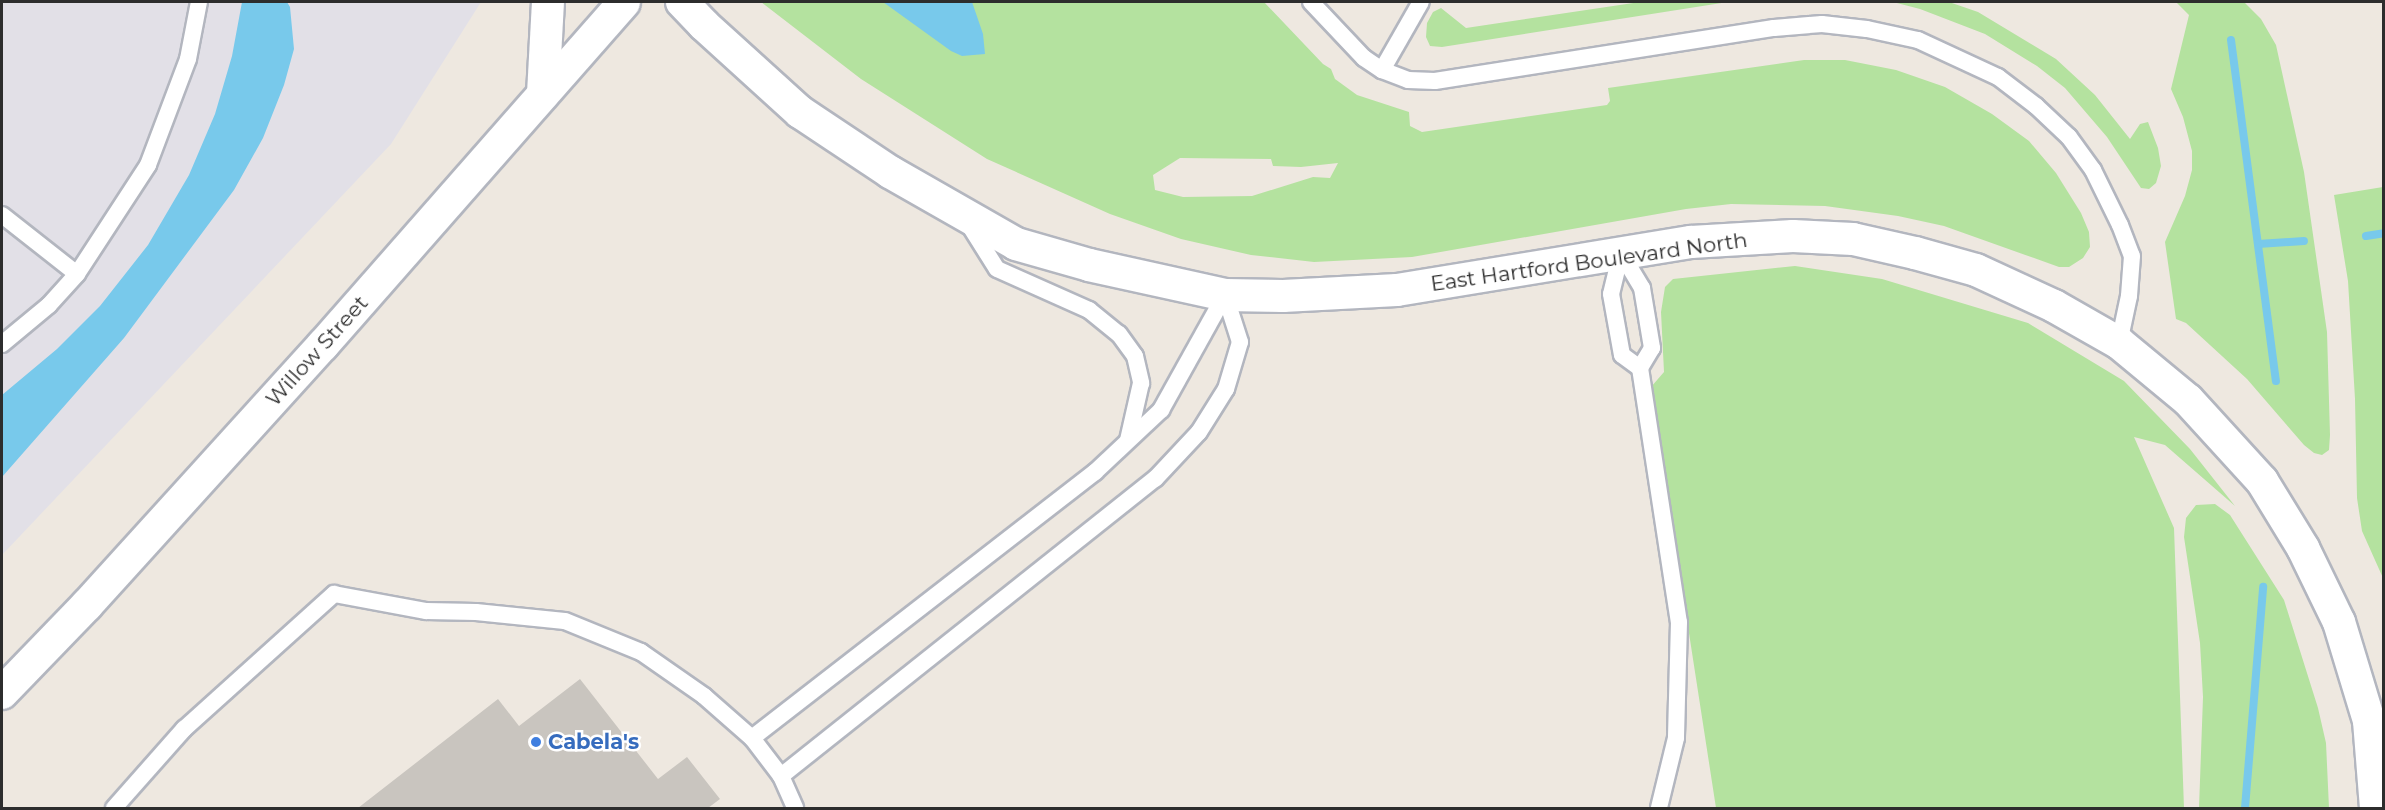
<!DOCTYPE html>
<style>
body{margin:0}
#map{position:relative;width:2385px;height:810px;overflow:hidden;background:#eee8e0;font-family:Montserrat,sans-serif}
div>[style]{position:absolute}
.industrial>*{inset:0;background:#e2e0e7}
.green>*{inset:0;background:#b4e29f}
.water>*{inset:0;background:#78c9eb}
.stream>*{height:8px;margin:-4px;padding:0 4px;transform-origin:4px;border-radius:4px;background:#78c9eb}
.building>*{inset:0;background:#c9c5bf}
.roads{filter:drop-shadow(2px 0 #b3b6bf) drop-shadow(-2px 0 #b3b6bf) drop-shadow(0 2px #b3b6bf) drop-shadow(0 -2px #b3b6bf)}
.service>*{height:16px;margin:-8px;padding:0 8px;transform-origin:8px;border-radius:8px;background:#fff}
.minor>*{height:32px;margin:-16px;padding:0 16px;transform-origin:16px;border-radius:16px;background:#fff}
.dots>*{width:16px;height:16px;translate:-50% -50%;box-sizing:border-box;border:3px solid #fff;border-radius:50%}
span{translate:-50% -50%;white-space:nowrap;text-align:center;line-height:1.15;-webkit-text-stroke:5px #fff;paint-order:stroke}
.street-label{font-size:21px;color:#2d2d2d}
.shop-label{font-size:21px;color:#366cbe;font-weight:700}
.left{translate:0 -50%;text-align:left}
.frame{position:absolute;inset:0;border:3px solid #2d2d2d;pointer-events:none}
</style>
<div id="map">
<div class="industrial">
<i style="clip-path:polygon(2px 2px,481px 2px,391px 144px,2px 555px)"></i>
</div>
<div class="green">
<i style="clip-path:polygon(evenodd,761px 2px,1264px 2px,1323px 64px,1331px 69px,1335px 79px,1357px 95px,1409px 112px,1410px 126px,1422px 132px,1607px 105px,1610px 101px,1608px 88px,1804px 60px,1845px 60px,1896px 70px,1945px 87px,1992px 114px,2029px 141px,2056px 173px,2081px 213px,2089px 232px,2090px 247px,2083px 258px,2069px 267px,2059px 267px,1944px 226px,1898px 216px,1825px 206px,1731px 204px,1686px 209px,1412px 257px,1314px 262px,1251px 255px,1181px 239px,1110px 214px,987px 159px,861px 79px,761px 2px,1180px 158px,1271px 159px,1273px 166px,1301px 167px,1338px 163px,1330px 178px,1313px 177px,1252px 196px,1183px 197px,1155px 190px,1153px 175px,1180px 158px)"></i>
<i style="clip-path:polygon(1640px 2px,1728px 2px,1442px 47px,1430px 46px,1426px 37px,1427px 23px,1433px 12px,1441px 8px,1466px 28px)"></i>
<i style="clip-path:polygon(1893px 2px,1949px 2px,1978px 12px,2056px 59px,2095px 95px,2130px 139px,2140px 124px,2148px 122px,2158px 148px,2161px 166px,2156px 183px,2149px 189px,2141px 188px,2107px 137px,2065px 88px,2037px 66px,1985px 34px,1920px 9px)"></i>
<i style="clip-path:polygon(2176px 2px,2244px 2px,2261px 19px,2276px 45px,2304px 172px,2327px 332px,2330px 435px,2329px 450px,2322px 455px,2314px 453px,2304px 445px,2247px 379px,2186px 323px,2176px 319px,2165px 242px,2185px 196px,2192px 170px,2192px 151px,2183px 117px,2171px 89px,2189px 15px)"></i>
<i style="clip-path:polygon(2383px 187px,2384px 187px,2383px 578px,2362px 531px,2357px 498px,2355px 399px,2348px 281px,2334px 195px)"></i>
<i style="clip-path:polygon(1795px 266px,1882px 279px,2028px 323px,2124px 381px,2190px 449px,2235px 506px,2165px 445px,2134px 437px,2174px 528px,2184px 808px,1716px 808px,1651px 387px,1664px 372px,1661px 312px,1665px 287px,1673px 279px)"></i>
<i style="clip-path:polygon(2215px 504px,2230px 515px,2284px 600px,2318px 708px,2326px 743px,2329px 808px,2199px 808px,2203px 697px,2200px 643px,2184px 537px,2186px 518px,2196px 505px)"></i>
</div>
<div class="water">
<i style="clip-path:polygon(242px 2px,287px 2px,290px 7px,294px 49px,284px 85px,263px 138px,234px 190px,124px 338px,2px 477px,2px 395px,57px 349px,100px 306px,148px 245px,189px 175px,215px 114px,232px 56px)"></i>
<i style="clip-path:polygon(883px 2px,972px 2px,983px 34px,985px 54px,962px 56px,951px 51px)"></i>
</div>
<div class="stream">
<i style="left:2231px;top:40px;width:344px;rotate:82.5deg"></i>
<i style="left:2366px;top:236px;width:18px;rotate:-9deg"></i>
<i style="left:2258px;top:244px;width:46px;rotate:-3.7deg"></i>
<i style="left:2245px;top:808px;width:222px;rotate:-85.3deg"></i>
</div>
<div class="building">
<i style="clip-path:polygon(580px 679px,658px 779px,687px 757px,720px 799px,708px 808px,358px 808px,498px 699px,519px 726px)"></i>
</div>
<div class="roads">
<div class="service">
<i style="left:1311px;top:2px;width:77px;rotate:46.6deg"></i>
<i style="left:1364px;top:58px;width:22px;rotate:34deg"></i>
<i style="left:1382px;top:70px;width:28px;rotate:21deg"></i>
<i style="left:1408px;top:80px;width:27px;rotate:2deg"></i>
<i style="left:1435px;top:81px;width:343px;rotate:-8.9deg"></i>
<i style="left:1774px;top:28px;width:48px;rotate:-4.8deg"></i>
<i style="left:1822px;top:24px;width:45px;rotate:6.3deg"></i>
<i style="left:1867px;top:29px;width:52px;rotate:12.2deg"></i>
<i style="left:1918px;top:40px;width:88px;rotate:24.8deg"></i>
<i style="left:1998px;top:77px;width:48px;rotate:37.3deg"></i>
<i style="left:2036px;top:106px;width:45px;rotate:43.2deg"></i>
<i style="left:2069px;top:137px;width:41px;rotate:54deg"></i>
<i style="left:2093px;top:170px;width:61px;rotate:63.9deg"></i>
<i style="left:2120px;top:225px;width:33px;rotate:69deg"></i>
<i style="left:2132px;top:256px;width:40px;rotate:94.3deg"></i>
<i style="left:2129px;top:296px;width:48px;rotate:102deg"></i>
<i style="left:1382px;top:70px;width:78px;rotate:-60.2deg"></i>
<i style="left:2px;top:215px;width:95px;rotate:38.2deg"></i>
<i style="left:968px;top:223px;width:54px;rotate:57.8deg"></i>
<i style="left:997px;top:269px;width:101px;rotate:24deg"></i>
<i style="left:1089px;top:310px;width:38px;rotate:39deg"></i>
<i style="left:1119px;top:334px;width:27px;rotate:54deg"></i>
<i style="left:1135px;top:356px;width:28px;rotate:77deg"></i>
<i style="left:1141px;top:383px;width:58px;rotate:102.8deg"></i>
<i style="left:1621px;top:253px;width:41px;rotate:59deg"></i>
<i style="left:1642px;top:288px;width:61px;rotate:80.5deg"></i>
<i style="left:1652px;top:348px;width:23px;rotate:121deg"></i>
<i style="left:1640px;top:368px;width:257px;rotate:81.3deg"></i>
<i style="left:1679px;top:622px;width:116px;rotate:91.5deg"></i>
<i style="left:1676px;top:738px;width:72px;rotate:103.7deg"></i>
<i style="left:1621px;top:253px;width:42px;rotate:103.7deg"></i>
<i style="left:1611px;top:294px;width:62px;rotate:79.8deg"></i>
<i style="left:1622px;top:355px;width:22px;rotate:36deg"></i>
<i style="left:2px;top:344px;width:61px;rotate:-39.7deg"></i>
<i style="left:49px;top:305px;width:42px;rotate:-47.9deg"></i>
<i style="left:77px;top:274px;width:130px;rotate:-56.9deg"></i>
<i style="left:148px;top:165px;width:113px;rotate:-69.3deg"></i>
<i style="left:188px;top:59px;width:58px;rotate:-79.1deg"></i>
<i style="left:752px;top:738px;width:434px;rotate:-37.8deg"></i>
<i style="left:1095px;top:472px;width:91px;rotate:-43.2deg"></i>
<i style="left:1161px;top:410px;width:132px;rotate:-60.9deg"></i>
<i style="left:781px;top:776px;width:478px;rotate:-38.5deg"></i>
<i style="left:1155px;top:479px;width:64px;rotate:-46.9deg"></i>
<i style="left:1199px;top:432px;width:51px;rotate:-57.9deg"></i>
<i style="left:1226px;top:389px;width:49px;rotate:-73.4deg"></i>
<i style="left:1240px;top:342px;width:49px;rotate:-107.7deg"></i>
<i style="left:114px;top:808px;width:106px;rotate:-48.5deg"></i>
<i style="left:184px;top:729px;width:202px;rotate:-42deg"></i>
<i style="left:334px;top:594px;width:94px;rotate:10.5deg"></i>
<i style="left:426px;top:611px;width:50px;rotate:1.1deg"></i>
<i style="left:476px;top:612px;width:89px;rotate:5.8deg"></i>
<i style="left:565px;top:621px;width:82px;rotate:22.2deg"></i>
<i style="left:641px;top:652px;width:77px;rotate:34.9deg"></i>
<i style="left:704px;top:696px;width:64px;rotate:41.2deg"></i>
<i style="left:752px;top:738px;width:48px;rotate:52.7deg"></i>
<i style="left:781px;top:776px;width:35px;rotate:66deg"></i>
</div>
<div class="minor">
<i style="left:682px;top:2px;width:32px;rotate:46deg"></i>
<i style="left:704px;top:25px;width:130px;rotate:42.2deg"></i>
<i style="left:800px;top:112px;width:108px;rotate:33.7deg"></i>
<i style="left:890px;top:172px;width:145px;rotate:29.7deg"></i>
<i style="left:1016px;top:244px;width:76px;rotate:16deg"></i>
<i style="left:1089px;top:265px;width:139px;rotate:12.4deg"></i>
<i style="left:1225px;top:295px;width:58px;rotate:1deg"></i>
<i style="left:1283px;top:296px;width:114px;rotate:-3deg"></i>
<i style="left:1397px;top:290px;width:298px;rotate:-9.3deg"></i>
<i style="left:1691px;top:242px;width:102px;rotate:-3.4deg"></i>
<i style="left:1793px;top:236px;width:60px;rotate:2.9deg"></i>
<i style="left:1853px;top:239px;width:64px;rotate:12.7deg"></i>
<i style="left:1915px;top:253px;width:63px;rotate:15.6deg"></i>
<i style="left:1976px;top:270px;width:86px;rotate:24.8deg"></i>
<i style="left:2054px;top:306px;width:75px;rotate:29.6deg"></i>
<i style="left:2119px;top:343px;width:89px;rotate:39.6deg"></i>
<i style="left:2188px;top:400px;width:110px;rotate:47.6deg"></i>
<i style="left:2262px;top:481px;width:79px;rotate:58.5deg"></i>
<i style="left:2303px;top:548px;width:82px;rotate:64.1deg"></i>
<i style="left:2339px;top:622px;width:103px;rotate:73.1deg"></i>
<i style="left:2369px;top:721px;width:87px;rotate:85.4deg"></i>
<i style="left:543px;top:94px;width:92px;rotate:-86.9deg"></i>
<i style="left:2px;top:693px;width:122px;rotate:-46deg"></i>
<i style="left:87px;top:605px;width:351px;rotate:-47.8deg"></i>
<i style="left:323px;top:345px;width:456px;rotate:-48.7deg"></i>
</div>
</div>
<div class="dots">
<i style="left:536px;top:742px;background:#3f7fe0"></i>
</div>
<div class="street-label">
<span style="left:1589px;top:262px;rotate:-8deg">East Hartford Boulevard North</span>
<span style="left:317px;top:351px;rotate:-48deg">Willow Street</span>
</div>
<div class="shop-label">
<span class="left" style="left:548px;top:742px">Cabela's</span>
</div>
<div class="frame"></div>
</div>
